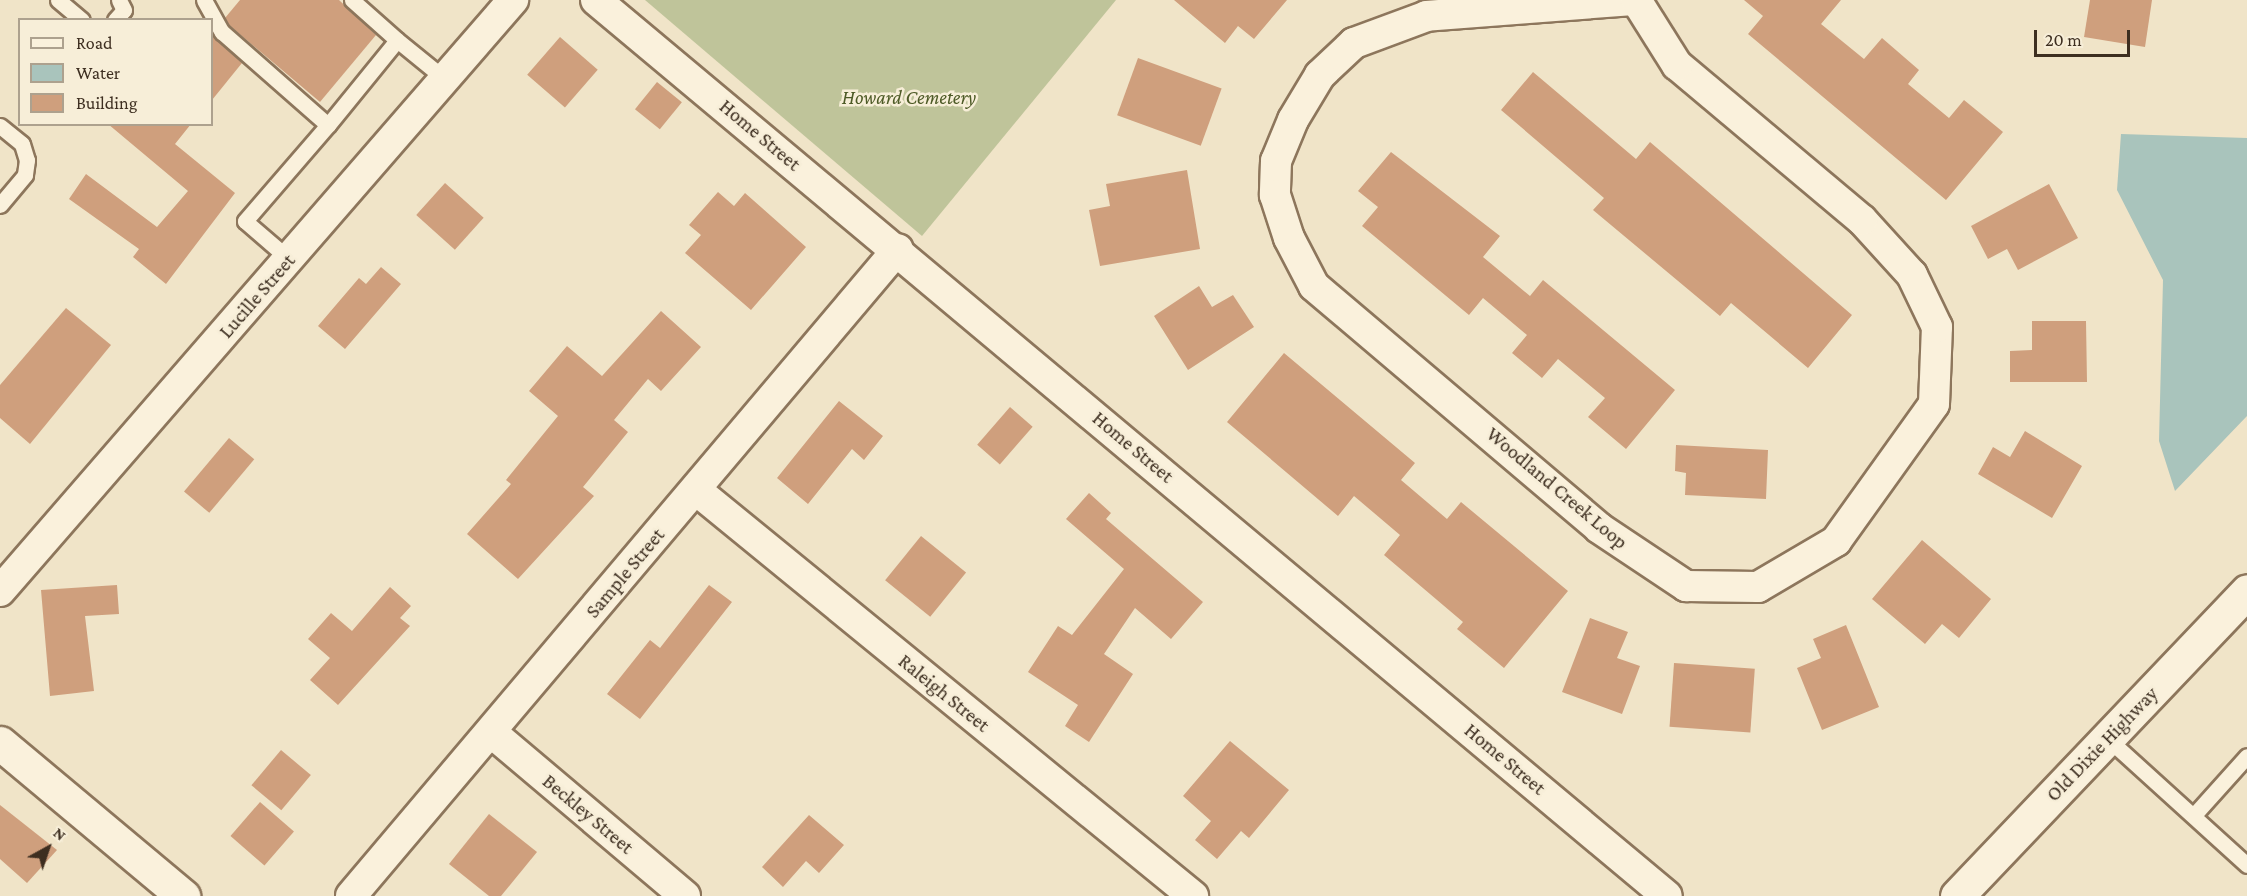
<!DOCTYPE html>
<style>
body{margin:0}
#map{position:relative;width:2247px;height:896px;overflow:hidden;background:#f0e4c8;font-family:"Crimson Pro",serif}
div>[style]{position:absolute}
.cemetery>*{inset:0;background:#bfc49a}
.water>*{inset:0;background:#a9c4bc}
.building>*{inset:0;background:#cf9f7d;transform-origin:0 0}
.roads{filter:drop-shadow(2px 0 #8d765c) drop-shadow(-2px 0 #8d765c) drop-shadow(0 2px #8d765c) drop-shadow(0 -2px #8d765c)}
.lane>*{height:15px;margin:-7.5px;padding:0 7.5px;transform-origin:7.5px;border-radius:7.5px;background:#faf1dc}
.street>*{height:30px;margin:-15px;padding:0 15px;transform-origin:15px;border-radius:15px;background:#faf1dc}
.secondary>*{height:33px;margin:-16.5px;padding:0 16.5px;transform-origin:16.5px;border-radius:16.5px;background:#faf1dc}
span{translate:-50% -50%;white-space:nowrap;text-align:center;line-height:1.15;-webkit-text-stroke:5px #f7eed8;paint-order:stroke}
.park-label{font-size:20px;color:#4d5a26;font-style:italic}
.street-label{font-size:20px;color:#3d2e20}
.legend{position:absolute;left:18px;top:18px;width:195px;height:108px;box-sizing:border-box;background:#f7eed8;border:2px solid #ada18e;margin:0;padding:8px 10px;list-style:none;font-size:18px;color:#3d2e20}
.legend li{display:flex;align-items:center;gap:12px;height:30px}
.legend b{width:30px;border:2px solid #ada18e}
.north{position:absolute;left:18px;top:818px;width:60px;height:60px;-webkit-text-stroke:4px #f7eed8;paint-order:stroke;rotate:40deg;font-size:16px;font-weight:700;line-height:24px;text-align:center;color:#3d2e20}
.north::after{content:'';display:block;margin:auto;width:21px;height:27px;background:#3d2e20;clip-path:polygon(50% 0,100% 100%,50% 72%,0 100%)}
.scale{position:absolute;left:2034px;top:30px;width:96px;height:27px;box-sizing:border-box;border:3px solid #3d2e20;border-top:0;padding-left:8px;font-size:18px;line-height:21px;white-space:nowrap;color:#3d2e20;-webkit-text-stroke:4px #f7eed8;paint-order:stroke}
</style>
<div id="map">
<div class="cemetery">
<i style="clip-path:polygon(645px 0,1116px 0,922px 236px)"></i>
</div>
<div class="water">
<i style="clip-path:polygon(2121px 134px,2247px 138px,2247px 416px,2175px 491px,2159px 441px,2163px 280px,2117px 190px)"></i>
</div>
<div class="building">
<i style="clip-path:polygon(240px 0,339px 0,376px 35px,320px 102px,230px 26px,225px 18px)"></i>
<i style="clip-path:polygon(1174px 0,1287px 0,1254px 39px,1238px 26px,1225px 43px)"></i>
<i style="clip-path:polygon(1744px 0,1841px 0,1821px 24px,1864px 59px,1882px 38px,1919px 70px,1908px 84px,1949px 118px,1964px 100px,2003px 132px,1946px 200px,1748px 34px,1763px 16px)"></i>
<i style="clip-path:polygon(2090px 0,2152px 0,2145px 47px,2084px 37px)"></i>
<i style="clip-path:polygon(212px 34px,242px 63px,212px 100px)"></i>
<i style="left:560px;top:37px;width:50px;height:50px;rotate:41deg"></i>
<i style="left:1138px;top:58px;width:89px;height:61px;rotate:20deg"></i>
<i style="clip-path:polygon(1533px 72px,1636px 159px,1650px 142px,1852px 315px,1808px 368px,1731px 303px,1720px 316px,1593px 210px,1604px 198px,1501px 110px)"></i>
<i style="left:657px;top:82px;width:32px;height:35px;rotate:39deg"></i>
<i style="clip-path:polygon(108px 124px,191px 124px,175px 144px,235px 193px,166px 284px,133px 257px,139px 249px,69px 199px,86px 174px,157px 227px,188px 191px)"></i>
<i style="clip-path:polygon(1391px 152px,1500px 236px,1483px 257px,1530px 296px,1543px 280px,1675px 390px,1626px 449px,1588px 417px,1605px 398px,1558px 359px,1542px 378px,1512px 353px,1527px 335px,1483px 298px,1469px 315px,1362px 226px,1378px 207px,1358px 191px)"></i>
<i style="clip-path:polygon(1187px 170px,1200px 249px,1100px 266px,1089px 210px,1110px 206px,1106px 184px)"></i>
<i style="left:445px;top:183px;width:52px;height:43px;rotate:42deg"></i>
<i style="clip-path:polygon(2049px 184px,2078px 238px,2018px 270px,2007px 249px,1988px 259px,1971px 226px)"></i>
<i style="clip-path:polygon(718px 192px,734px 206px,745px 193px,806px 247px,751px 310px,685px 253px,701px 235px,689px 225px)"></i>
<i style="clip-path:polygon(381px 267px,401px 284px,345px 349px,318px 326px,359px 278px,366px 284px)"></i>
<i style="clip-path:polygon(1199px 286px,1212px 307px,1233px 295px,1254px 327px,1188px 370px,1154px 316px)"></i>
<i style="clip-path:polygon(66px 308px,111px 345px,30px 444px,0 418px,0 385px)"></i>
<i style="clip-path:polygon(661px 311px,701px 347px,661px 391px,648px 379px,614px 420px,628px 432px,583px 487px,594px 496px,518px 579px,467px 534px,511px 484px,506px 480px,558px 416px,529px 391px,567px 346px,602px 376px)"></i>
<i style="clip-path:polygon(2032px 321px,2086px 321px,2087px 382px,2010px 382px,2010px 351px,2032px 350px)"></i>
<i style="clip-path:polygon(1284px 353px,1415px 463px,1401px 480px,1447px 519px,1461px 502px,1568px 591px,1504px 668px,1457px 629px,1463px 622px,1384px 555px,1400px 535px,1354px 496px,1338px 516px,1227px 422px)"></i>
<i style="clip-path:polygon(839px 401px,883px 436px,864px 460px,852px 449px,808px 504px,777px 478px)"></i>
<i style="left:1010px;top:407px;width:30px;height:50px;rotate:41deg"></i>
<i style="clip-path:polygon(2025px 431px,2082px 466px,2052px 518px,1978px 474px,1993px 447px,2010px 457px)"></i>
<i style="left:229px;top:438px;width:33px;height:70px;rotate:40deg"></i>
<i style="clip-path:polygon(1676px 445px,1768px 450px,1766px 499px,1685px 495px,1686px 473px,1675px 471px)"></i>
<i style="clip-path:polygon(1089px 493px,1111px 513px,1106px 519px,1203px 602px,1171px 639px,1135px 608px,1104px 654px,1133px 674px,1089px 742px,1065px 726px,1078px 705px,1028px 672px,1058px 626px,1072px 635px,1124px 569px,1066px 519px)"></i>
<i style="left:921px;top:536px;width:58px;height:57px;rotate:39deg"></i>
<i style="clip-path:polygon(1922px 540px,1991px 599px,1959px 638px,1942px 624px,1925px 644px,1872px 599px)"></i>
<i style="clip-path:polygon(117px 585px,119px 614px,85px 616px,94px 691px,50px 696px,41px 590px)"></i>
<i style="clip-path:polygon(709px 585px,732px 602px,640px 719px,607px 694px,650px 640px,660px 648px)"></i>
<i style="clip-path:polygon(390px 587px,411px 606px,400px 618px,410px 626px,338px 705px,310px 680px,330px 658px,308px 639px,331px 613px,352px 631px)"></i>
<i style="clip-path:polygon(1590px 618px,1628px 632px,1617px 658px,1640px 666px,1622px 714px,1562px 692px)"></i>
<i style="clip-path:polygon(1846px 625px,1879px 707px,1822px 730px,1797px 668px,1821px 658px,1813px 639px)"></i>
<i style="left:1674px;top:663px;width:81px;height:64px;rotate:4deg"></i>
<i style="clip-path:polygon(1230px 741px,1289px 790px,1249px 838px,1241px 831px,1217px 859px,1195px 840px,1211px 821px,1183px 796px)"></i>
<i style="left:281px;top:750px;width:39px;height:46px;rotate:40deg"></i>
<i style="left:260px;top:802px;width:45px;height:45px;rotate:41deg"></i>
<i style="clip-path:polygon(0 805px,57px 850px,27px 883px,0 859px)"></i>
<i style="clip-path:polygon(489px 814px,537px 852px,501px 896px,489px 896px,449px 864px)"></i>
<i style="clip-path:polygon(809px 815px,844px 845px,819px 873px,806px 861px,783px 887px,762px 867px)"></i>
</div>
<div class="roads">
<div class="lane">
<i style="left:58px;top:0;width:31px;rotate:40deg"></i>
<i style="left:204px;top:0;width:37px;rotate:61deg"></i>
<i style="left:222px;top:32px;width:141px;rotate:41.3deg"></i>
<i style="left:328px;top:125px;width:109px;rotate:-50.9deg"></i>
<i style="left:397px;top:40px;width:62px;rotate:39.1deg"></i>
<i style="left:352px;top:0;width:60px;rotate:41.6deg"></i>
<i style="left:115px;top:20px;width:13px;rotate:-48deg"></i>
<i style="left:124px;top:10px;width:11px;rotate:-117deg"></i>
<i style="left:0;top:126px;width:28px;rotate:39deg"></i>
<i style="left:22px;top:144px;width:17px;rotate:73deg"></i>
<i style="left:27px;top:160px;width:15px;rotate:98deg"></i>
<i style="left:25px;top:175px;width:39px;rotate:130deg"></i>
<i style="left:289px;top:259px;width:58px;rotate:-139.2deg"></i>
<i style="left:245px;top:221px;width:127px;rotate:-49.2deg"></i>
<i style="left:2107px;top:738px;width:189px;rotate:42.2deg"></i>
<i style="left:2194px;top:815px;width:79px;rotate:-48.1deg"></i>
</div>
<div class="street">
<i style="left:596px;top:0;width:1396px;rotate:39.92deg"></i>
<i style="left:1633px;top:0;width:207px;rotate:175.6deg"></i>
<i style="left:1427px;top:16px;width:78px;rotate:159.7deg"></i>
<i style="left:1354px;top:43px;width:47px;rotate:136.7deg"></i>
<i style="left:1320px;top:75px;width:52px;rotate:121deg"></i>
<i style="left:1293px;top:120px;width:44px;rotate:112.5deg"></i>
<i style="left:1276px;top:161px;width:34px;rotate:92deg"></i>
<i style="left:1275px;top:195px;width:45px;rotate:72deg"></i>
<i style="left:1289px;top:238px;width:54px;rotate:62.5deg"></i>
<i style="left:1314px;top:286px;width:374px;rotate:40.3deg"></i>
<i style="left:1599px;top:528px;width:105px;rotate:33.7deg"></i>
<i style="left:1686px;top:586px;width:72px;rotate:0.8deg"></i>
<i style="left:1758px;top:587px;width:91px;rotate:-30.5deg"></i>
<i style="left:1836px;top:541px;width:168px;rotate:-54.4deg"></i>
<i style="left:1934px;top:404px;width:77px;rotate:-87.8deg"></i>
<i style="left:1937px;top:327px;width:58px;rotate:-115.7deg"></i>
<i style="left:1912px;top:275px;width:74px;rotate:-132.3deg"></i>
<i style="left:1862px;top:220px;width:241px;rotate:-140deg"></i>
<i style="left:1677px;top:65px;width:77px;rotate:-122.2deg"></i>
<i style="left:696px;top:490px;width:642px;rotate:39.25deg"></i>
<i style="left:0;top:591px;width:783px;rotate:-49.04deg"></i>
<i style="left:491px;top:732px;width:254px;rotate:40.2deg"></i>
<i style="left:351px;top:896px;width:847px;rotate:-49.79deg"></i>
</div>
<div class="secondary">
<i style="left:0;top:743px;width:239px;rotate:39.9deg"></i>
<i style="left:1957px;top:896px;width:421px;rotate:-46.4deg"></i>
</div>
</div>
<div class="park-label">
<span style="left:909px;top:97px">Howard Cemetery</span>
</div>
<div class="street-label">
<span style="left:760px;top:135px;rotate:40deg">Home Street</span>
<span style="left:257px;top:296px;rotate:-49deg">Lucille Street</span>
<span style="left:1133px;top:447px;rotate:40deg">Home Street</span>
<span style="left:1557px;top:488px;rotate:40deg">Woodland Creek Loop</span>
<span style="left:625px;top:573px;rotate:-50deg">Sample Street</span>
<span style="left:944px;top:693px;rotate:39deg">Raleigh Street</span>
<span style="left:2102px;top:744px;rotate:-46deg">Old Dixie Highway</span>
<span style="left:1505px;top:759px;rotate:40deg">Home Street</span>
<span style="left:588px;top:814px;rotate:40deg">Beckley Street</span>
</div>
<ul class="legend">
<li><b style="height:8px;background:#faf1dc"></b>Road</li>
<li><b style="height:16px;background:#a9c4bc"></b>Water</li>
<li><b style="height:16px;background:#cf9f7d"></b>Building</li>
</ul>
<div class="north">N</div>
<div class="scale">20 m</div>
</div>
